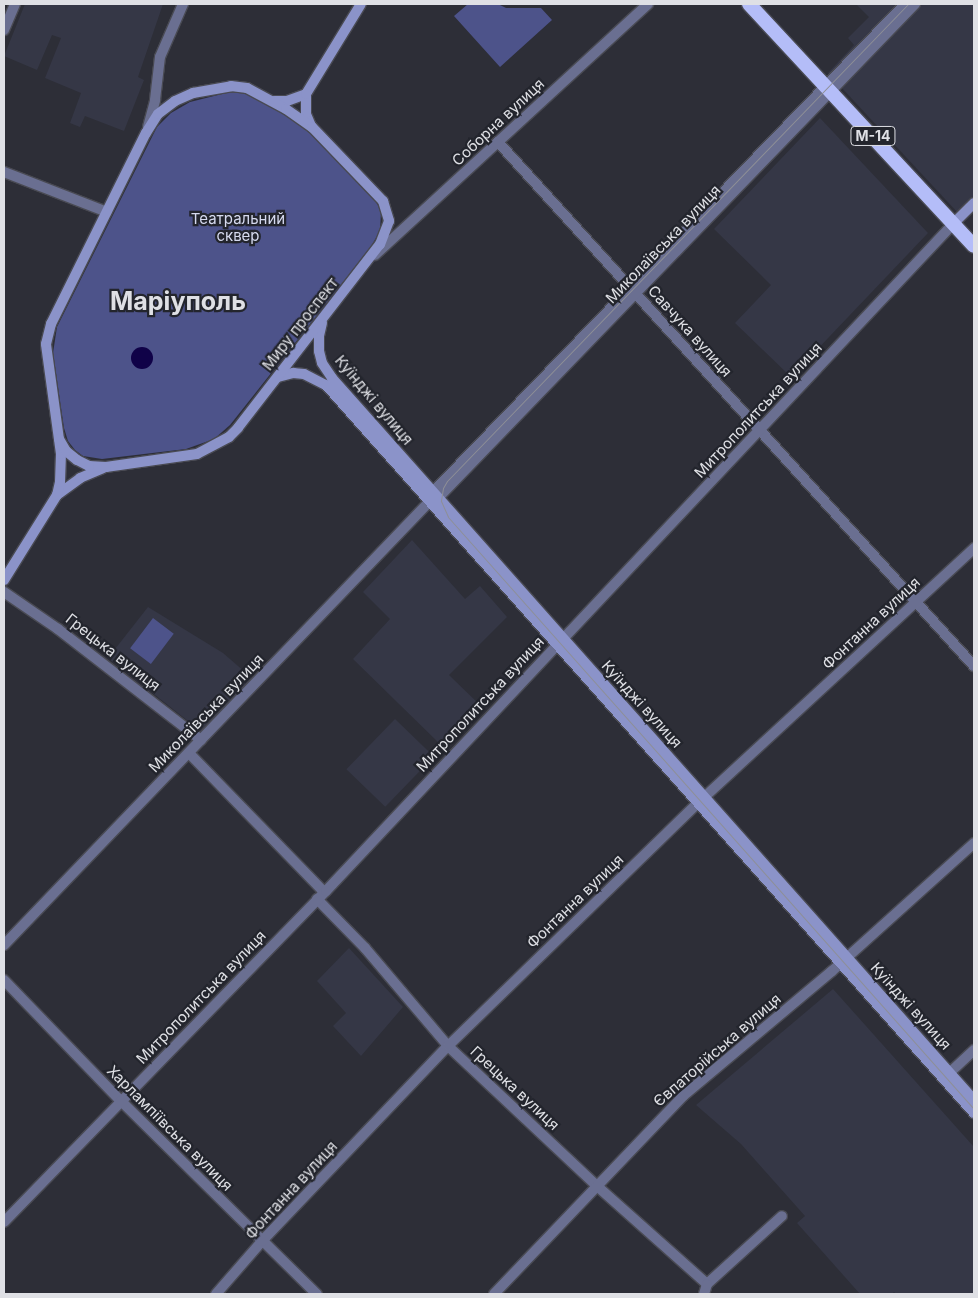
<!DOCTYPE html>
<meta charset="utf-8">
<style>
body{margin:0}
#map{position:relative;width:978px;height:1298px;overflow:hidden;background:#2d2e37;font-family:Inter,sans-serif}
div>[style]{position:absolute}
.built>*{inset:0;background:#353746;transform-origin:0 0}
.green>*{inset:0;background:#4d538a;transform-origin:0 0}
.water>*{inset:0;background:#100248}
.round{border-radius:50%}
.roads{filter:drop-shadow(1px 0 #494a53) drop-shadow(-1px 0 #494a53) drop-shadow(0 1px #494a53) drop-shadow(0 -1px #494a53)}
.minor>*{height:10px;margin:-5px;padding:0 5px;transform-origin:5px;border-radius:5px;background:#6a6f91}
.tertiary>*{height:10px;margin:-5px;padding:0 5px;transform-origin:5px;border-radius:5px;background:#6a6f91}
.secondary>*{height:10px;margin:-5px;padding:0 5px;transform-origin:5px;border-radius:5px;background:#8b93c9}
.trunk>*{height:14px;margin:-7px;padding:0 7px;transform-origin:7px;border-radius:7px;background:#b4bdf8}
.tram>*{height:1px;margin:-0.5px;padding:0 0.5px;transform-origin:0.5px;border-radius:0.5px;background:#8e8f96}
span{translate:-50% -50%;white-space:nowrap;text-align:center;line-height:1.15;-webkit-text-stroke:4.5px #23252d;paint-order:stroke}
.shield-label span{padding:1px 4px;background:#23252d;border:1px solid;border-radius:4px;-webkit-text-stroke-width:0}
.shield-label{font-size:14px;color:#dfe0e5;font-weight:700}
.street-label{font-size:15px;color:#dfe0e5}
.park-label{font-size:15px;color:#d6daef}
.town-label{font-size:25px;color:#dfe0e5;font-weight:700}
.frame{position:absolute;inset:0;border:5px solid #dfe0e5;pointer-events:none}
</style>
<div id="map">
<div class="built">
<i style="clip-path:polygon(25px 4px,163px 4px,138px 77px,144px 80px,124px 131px,85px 116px,80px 127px,70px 123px,81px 93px,45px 78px,61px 38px,52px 35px,37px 70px,4px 56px)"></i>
<i style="clip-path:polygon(856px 4px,974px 4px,974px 196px,958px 213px,828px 73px,854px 45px,848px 38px,869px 17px)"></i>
<i style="clip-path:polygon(820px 118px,928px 233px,791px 377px,735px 323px,771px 285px,714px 229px)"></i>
<i style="clip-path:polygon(412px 540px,465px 599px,480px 586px,507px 617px,449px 675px,482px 707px,443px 747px,353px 659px,390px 619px,363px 592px)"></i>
<i style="clip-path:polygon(148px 607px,223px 653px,253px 679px,202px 732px,108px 658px)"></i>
<i style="left:395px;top:719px;width:54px;height:70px;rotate:44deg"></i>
<i style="clip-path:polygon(349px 948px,403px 1007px,361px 1056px,333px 1026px,346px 1013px,317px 981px)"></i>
<i style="clip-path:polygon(833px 989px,974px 1147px,974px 1294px,896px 1294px,894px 1292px,892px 1294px,860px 1294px,797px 1223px,805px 1216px,741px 1144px,696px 1105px)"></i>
</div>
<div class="green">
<i style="clip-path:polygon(468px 4px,498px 4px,506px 8px,541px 8px,552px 20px,500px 67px,454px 16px)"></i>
<i style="clip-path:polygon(234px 91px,248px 94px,283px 113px,310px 132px,371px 193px,381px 211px,380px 231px,370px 248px,230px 425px,214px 439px,186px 449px,102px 459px,83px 456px,75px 450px,68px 441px,64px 428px,53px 353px,57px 327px,157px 127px,171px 113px,190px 102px)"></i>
<i style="left:153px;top:618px;width:26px;height:38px;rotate:37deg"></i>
</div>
<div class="water">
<i class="round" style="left:131px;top:347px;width:22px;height:22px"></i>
</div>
<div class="roads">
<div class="minor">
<i style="left:4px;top:30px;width:28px;rotate:-67deg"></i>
<i style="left:148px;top:127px;width:28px;rotate:-75deg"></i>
<i style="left:155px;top:100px;width:43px;rotate:-83.4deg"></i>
<i style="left:160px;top:57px;width:58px;rotate:-66.5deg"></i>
<i style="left:498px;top:142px;width:708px;rotate:47.75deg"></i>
<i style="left:375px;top:255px;width:371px;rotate:-42.6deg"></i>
<i style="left:431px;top:501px;width:8px;rotate:-23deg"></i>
<i style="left:438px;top:498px;width:687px;rotate:-46deg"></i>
<i style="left:4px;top:592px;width:65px;rotate:34.4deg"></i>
<i style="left:58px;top:629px;width:181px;rotate:37.8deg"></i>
<i style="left:189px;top:753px;width:194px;rotate:45.8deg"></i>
<i style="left:317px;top:899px;width:69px;rotate:45.6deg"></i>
<i style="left:365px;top:948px;width:128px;rotate:49.7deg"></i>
<i style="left:448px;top:1046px;width:204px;rotate:43.2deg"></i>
<i style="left:597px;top:1186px;width:147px;rotate:41.7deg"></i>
<i style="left:4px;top:945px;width:615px;rotate:-46.19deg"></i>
<i style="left:430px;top:501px;width:9px;rotate:-72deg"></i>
<i style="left:433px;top:492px;width:679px;rotate:-45.95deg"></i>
<i style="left:4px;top:980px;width:168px;rotate:46deg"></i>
<i style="left:121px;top:1101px;width:275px;rotate:44.6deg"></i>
<i style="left:944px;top:1078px;width:41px;rotate:-43deg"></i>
<i style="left:707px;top:1284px;width:101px;rotate:-42.2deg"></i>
<i style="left:216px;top:1294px;width:70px;rotate:-49deg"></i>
<i style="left:262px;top:1241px;width:269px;rotate:-46.4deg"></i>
<i style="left:448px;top:1046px;width:349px;rotate:-44.2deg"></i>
<i style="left:698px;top:803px;width:376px;rotate:-42.7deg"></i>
<i style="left:494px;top:1294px;width:274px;rotate:-46.3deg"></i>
<i style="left:683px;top:1096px;width:194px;rotate:-40deg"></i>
<i style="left:832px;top:971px;width:191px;rotate:-42deg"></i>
<i style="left:704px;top:1294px;width:10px;rotate:-73deg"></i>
</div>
<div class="tertiary">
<i style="left:4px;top:172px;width:110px;rotate:21.2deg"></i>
<i style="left:4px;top:1222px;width:462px;rotate:-45.8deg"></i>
<i style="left:326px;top:891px;width:917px;rotate:-46.77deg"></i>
</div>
<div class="secondary">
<i style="left:274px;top:101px;width:13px"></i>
<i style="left:287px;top:101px;width:20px;rotate:-20deg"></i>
<i style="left:311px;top:126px;width:13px;rotate:-113deg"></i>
<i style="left:306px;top:114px;width:20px;rotate:-90deg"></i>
<i style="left:306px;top:94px;width:105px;rotate:-58.6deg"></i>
<i style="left:954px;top:223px;width:28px;rotate:-45deg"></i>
<i style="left:322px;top:323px;width:13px;rotate:103deg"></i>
<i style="left:319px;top:336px;width:15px;rotate:90deg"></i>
<i style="left:319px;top:351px;width:12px;rotate:76deg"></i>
<i style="left:322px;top:363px;width:18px;rotate:56deg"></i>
<i style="left:332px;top:378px;width:966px;rotate:48.36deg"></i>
<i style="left:278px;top:377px;width:16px;rotate:-15deg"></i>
<i style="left:293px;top:373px;width:11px;rotate:5deg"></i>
<i style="left:304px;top:374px;width:25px;rotate:27deg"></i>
<i style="left:326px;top:385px;width:975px;rotate:48.33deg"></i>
<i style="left:57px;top:495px;width:29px;rotate:-36deg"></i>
<i style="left:80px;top:478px;width:25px;rotate:-23deg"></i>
<i style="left:4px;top:580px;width:100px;rotate:-58.1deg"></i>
<i style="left:57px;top:495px;width:13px;rotate:-77deg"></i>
<i style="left:60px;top:482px;width:28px;rotate:-88deg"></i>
<i style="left:61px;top:454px;width:111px;rotate:-97.8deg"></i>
<i style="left:46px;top:344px;width:21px;rotate:-76deg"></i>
<i style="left:51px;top:324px;width:213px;rotate:-63.6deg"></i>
<i style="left:146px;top:133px;width:22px;rotate:-58deg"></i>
<i style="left:158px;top:114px;width:21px;rotate:-37deg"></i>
<i style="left:175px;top:101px;width:20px;rotate:-24deg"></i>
<i style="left:193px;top:93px;width:39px;rotate:-10deg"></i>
<i style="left:231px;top:86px;width:16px;rotate:7deg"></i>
<i style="left:247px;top:88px;width:44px;rotate:28.3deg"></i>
<i style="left:286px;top:109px;width:32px;rotate:35deg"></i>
<i style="left:312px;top:127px;width:103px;rotate:46.2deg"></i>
<i style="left:383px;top:201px;width:21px;rotate:73deg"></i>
<i style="left:389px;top:221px;width:25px;rotate:111deg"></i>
<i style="left:380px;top:244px;width:232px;rotate:127.7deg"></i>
<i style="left:238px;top:428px;width:13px;rotate:135deg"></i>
<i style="left:229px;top:437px;width:36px;rotate:152deg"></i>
<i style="left:197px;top:454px;width:92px;rotate:171.9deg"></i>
<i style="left:106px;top:467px;width:17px;rotate:-177deg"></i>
<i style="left:89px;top:466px;width:13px;rotate:-153deg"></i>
<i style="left:77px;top:460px;width:14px;rotate:-141deg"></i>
<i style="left:66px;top:451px;width:14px;rotate:-120deg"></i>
</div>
<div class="trunk">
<i style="left:749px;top:4px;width:330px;rotate:47.1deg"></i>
</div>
</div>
<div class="tram">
<i style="left:908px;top:4px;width:663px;rotate:134.02deg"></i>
<i style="left:447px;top:481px;width:8px;rotate:120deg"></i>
<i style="left:443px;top:488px;width:13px;rotate:99deg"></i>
<i style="left:441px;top:501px;width:17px;rotate:66deg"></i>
<i style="left:448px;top:517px;width:792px;rotate:48.38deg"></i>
</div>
<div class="shield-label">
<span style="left:873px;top:136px">М-14</span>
</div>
<div class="street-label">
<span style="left:498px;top:122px;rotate:-43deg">Соборна вулиця</span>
<span style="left:663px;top:244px;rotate:-46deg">Миколаївська вулиця</span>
<span style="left:300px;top:324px;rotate:-52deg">Миру проспект</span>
<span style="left:690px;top:331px;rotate:48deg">Савчука вулиця</span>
<span style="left:374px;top:400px;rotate:50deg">Куїнджі вулиця</span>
<span style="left:758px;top:410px;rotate:-47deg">Митрополитська вулиця</span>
<span style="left:871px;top:623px;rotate:-43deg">Фонтанна вулиця</span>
<span style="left:113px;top:652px;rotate:38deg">Грецька вулиця</span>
<span style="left:480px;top:704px;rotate:-47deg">Митрополитська вулиця</span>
<span style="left:642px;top:704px;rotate:48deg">Куїнджі вулиця</span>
<span style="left:206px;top:713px;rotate:-46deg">Миколаївська вулиця</span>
<span style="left:575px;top:901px;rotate:-44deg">Фонтанна вулиця</span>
<span style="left:201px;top:997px;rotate:-46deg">Митрополитська вулиця</span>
<span style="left:911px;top:1006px;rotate:48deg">Куїнджі вулиця</span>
<span style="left:717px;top:1050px;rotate:-41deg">Євпаторійська вулиця</span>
<span style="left:515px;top:1088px;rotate:43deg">Грецька вулиця</span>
<span style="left:170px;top:1128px;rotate:45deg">Харлампіївська вулиця</span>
<span style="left:291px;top:1190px;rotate:-47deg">Фонтанна вулиця</span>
</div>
<div class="park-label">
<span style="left:238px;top:227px">Театральний<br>сквер</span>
</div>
<div class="town-label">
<span style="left:178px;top:301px">Маріуполь</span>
</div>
<div class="frame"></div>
</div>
